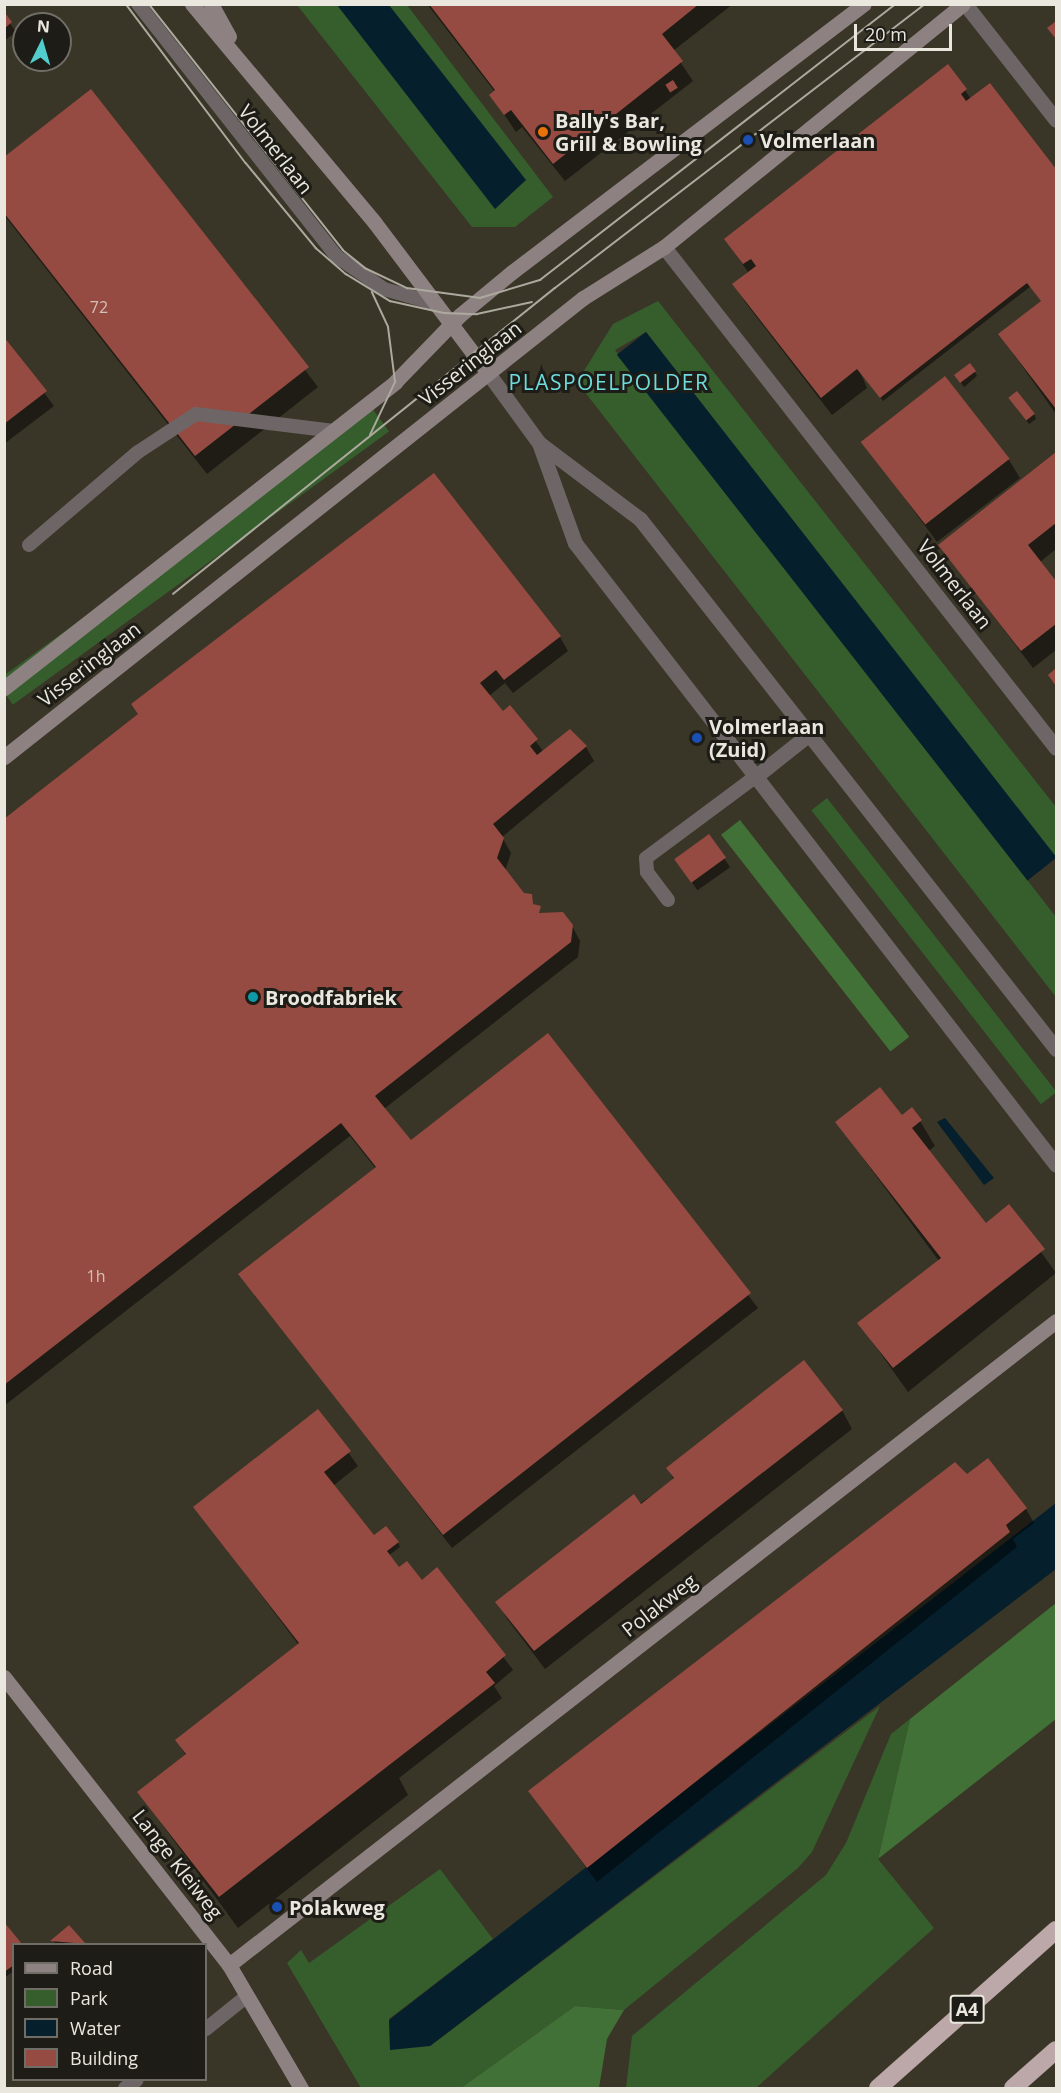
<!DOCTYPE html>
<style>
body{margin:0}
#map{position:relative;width:1061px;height:2093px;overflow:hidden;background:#393527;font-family:"Open Sans",sans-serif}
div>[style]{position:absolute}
.green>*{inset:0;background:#365e2c;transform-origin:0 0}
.forest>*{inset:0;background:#427137;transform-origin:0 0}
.water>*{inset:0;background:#051f2c;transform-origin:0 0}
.shadow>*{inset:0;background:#0007;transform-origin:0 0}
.building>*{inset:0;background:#954b42;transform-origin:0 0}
.lane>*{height:14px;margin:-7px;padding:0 7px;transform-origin:7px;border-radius:7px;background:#6e6666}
.street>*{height:15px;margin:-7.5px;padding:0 7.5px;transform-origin:7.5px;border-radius:7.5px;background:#6e6666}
.secondary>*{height:15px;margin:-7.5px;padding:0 7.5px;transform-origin:7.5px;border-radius:7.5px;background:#8e8182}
.highway>*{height:18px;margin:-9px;padding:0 9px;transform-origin:9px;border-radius:9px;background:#bca8a9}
.tram>*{height:1.5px;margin:-0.75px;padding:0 0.75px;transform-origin:0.75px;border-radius:0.75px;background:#aca99e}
.dots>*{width:16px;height:16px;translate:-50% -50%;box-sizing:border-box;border:3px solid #1e1c16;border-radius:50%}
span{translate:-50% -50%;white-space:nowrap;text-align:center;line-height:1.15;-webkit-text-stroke:6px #1e1c16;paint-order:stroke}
.number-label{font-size:16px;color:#d4c0b7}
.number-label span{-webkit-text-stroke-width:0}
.shield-label span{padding:2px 4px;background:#1e1c16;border:2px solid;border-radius:4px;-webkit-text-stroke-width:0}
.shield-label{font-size:18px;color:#e9e7de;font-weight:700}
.poi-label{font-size:20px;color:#e9e7de;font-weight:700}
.left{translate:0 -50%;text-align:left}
.street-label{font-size:20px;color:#e9e7de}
.neighbourhood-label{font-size:21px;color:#6edbdc;letter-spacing:1.5px}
.frame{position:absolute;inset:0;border:6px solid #e9e7de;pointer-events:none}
.legend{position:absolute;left:12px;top:1943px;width:195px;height:138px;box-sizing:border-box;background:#1e1c16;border:2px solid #6f6d66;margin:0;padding:8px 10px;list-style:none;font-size:18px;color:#e9e7de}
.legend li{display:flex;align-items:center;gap:12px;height:30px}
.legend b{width:30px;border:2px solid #6f6d66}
.north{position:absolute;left:12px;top:12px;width:60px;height:60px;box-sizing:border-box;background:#1e1c16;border:2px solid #6f6d66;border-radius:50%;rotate:5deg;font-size:16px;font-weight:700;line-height:24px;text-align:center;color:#e9e7de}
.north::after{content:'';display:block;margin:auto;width:21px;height:27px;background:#52cdce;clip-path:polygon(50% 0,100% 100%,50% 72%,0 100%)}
.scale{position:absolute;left:854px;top:24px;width:98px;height:27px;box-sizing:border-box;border:3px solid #e9e7de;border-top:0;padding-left:8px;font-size:18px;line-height:21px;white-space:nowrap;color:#e9e7de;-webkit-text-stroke:4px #1e1c16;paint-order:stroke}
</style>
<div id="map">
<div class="green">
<i style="clip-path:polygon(297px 5px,407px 5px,553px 197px,515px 227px,472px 227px)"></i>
<i style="clip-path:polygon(658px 301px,1056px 807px,1056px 858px,646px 332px,615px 350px,1056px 917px,1056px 997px,577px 382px,613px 324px)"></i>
<i style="left:372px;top:408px;width:29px;height:465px;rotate:54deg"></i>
<i style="left:827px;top:798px;width:373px;height:20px;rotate:52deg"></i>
<i style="clip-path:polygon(880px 1706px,812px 1852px,798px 1868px,624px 2010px,575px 2006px,461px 2088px,361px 2088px,287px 1963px,301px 1950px,309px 1963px,440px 1869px,493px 1939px,389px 2019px,430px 2046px)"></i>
<i style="clip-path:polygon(910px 1719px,878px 1859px,934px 1928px,756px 2088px,626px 2088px,632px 2036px,826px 1875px,846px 1843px,891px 1734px)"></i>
</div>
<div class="forest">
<i style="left:740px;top:820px;width:275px;height:24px;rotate:52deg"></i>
<i style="clip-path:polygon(1056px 1603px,1056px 1719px,878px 1859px,910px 1719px)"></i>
<i style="clip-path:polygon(575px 2006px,624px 2010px,607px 2039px,599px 2088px,461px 2088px)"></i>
</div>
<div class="water">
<i style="clip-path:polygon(337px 5px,389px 5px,526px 180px,495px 209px)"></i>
<i style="left:646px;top:332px;width:667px;height:37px;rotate:52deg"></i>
<i style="clip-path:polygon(945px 1118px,994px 1178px,984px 1185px,937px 1122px)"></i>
<i style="clip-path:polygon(1056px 1503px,1056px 1569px,430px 2046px,390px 2050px,389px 2020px)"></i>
</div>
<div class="shadow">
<i style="clip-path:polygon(427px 4px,733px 4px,673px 51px,693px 81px,565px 181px,522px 127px,516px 132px,491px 95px,495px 92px)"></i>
<i style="clip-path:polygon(4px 15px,16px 32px,4px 41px)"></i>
<i style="clip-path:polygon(948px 66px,971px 99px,989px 85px,1056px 171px,1056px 414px,1000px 335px,1042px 302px,1031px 286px,883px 401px,859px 369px,867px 388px,832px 415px,745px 302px,734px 284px,748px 272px,726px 240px)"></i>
<i style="clip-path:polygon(91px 91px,318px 387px,207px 474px,4px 215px,4px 159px)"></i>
<i style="clip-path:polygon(4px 339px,54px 406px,4px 444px)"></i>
<i style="clip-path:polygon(975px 372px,977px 376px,964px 387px,959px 380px)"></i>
<i style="clip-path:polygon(1012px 402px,1034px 414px,1036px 419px,1029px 424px)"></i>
<i style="clip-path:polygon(863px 442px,1009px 460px,1020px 478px,937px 542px)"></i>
<i style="clip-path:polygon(1056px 454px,1056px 549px,1040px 562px,1056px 583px,1056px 650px,1033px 668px,940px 546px)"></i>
<i style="clip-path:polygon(560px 637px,568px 651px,513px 693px,505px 683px,489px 696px,502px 713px,510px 707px,543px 751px,586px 747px,594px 761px,502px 837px,511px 853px,505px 871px,540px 916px,572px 926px,580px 941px,578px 957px,384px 1109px,410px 1142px,547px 1035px,758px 1308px,452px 1548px,240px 1274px,376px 1169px,350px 1136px,4px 1406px,4px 820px)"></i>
<i style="left:709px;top:837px;width:37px;height:40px;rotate:55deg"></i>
<i style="clip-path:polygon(902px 1117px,920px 1121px,935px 1146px,928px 1151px,986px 1225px,1009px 1207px,1056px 1273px,908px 1392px,859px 1323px,939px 1261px,837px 1123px)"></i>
<i style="clip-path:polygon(842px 1410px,852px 1429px,545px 1669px,508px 1620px,497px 1602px,674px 1480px,668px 1469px)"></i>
<i style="clip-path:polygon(318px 1411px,358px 1466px,333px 1486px,378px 1542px,398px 1542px,400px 1547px,388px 1556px,399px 1569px,422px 1582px,437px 1569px,513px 1670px,494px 1686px,502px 1698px,399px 1778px,408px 1795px,238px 1928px,139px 1793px,186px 1756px,177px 1740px,298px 1644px,195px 1507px)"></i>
<i style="clip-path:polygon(967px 1476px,1026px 1509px,1034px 1523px,1013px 1539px,1017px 1547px,597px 1882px,530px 1793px)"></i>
<i style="clip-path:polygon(4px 1924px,20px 1944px,14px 1944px,14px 1971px,4px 1978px)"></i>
<i style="clip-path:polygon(69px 1927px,84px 1944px,53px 1944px)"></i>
</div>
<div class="building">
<i style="clip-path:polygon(429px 4px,699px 4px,662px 34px,683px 61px,553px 164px,511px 110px,504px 115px,489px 95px,495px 90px)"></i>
<i style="clip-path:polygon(5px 13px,12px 22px,5px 28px)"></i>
<i style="clip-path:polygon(1056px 21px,1056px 39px,1047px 28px)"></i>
<i style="clip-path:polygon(948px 64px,967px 89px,961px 94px,966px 101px,990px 83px,1056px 169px,1056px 409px,998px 334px,1041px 301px,1027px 283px,880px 398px,857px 369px,821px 398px,732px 284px,756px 266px,751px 259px,743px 264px,724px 239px)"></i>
<i style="left:673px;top:80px;width:9px;height:9px;rotate:58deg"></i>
<i style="clip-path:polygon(91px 89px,309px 367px,195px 456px,4px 213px,4px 157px)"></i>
<i style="clip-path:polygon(4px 337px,47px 391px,4px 424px)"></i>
<i style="left:970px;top:363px;width:10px;height:20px;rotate:53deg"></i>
<i style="left:945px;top:376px;width:105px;height:107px;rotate:52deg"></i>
<i style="left:1017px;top:391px;width:29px;height:11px;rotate:52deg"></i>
<i style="clip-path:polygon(1056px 452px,1056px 523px,1028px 545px,1056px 581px,1056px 624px,1021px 651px,938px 545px)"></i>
<i style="clip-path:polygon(434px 473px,561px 636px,504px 680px,496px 670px,480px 683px,503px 711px,510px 705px,538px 739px,530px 746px,537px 755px,570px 729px,587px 746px,493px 824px,504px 838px,497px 858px,524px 893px,532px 894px,533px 904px,541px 906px,539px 913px,563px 912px,573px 925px,571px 942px,375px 1096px,411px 1140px,548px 1033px,751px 1293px,443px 1535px,238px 1274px,376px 1167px,341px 1123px,4px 1385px,4px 819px,138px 714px,131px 704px)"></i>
<i style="clip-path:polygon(1056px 668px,1056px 686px,1048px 675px)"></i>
<i style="left:709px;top:834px;width:29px;height:43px;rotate:54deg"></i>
<i style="clip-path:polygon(880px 1087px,902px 1115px,912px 1107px,922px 1120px,912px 1128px,986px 1223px,1009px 1204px,1045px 1249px,893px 1368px,857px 1323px,941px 1258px,835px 1122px)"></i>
<i style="clip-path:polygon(804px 1360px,843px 1410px,534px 1651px,495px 1602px,634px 1494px,641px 1504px,674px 1478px,666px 1468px)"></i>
<i style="clip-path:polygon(318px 1409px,351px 1451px,324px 1472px,374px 1535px,386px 1526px,399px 1542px,387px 1551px,399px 1567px,407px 1561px,422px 1580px,437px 1567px,506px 1655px,486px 1672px,495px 1683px,219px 1897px,137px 1792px,186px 1754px,175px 1740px,299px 1643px,193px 1507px)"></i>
<i style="clip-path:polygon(988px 1458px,1027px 1508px,1006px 1525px,1010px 1532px,587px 1868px,528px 1791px,955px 1462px,967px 1474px)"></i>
<i style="clip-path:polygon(4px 1922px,22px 1944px,14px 1944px,14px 1965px,4px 1972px)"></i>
<i style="clip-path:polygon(69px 1925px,86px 1944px,50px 1941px)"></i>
</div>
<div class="lane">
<i style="left:138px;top:4px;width:320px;rotate:51.8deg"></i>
<i style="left:336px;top:256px;width:58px;rotate:34.5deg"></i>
<i style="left:384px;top:289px;width:55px;rotate:15.8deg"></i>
<i style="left:29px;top:545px;width:143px;rotate:-40.5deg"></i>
<i style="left:138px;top:452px;width:69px;rotate:-33.2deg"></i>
<i style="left:196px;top:414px;width:139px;rotate:7deg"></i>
<i style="left:668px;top:900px;width:35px;rotate:-127deg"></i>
<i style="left:647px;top:872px;width:14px;rotate:-94deg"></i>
<i style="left:646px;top:858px;width:136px;rotate:-36.6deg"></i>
<i style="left:206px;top:2029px;width:53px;rotate:-38.8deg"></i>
<i style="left:125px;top:2088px;width:14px;rotate:-34deg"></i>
</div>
<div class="street">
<i style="left:965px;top:4px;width:147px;rotate:51.9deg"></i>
<i style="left:664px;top:247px;width:636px;rotate:51.96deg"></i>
<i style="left:488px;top:373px;width:87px;rotate:53.9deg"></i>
<i style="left:539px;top:443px;width:126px;rotate:37deg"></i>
<i style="left:640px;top:519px;width:674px;rotate:51.87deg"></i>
<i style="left:539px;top:443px;width:106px;rotate:70.2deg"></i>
<i style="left:575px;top:543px;width:786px;rotate:52.28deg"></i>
<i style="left:755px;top:777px;width:69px;rotate:-38.5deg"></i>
</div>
<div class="secondary">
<i style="left:192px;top:4px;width:285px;rotate:50.1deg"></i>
<i style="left:375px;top:223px;width:188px;rotate:53deg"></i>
<i style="left:211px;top:4px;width:37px;rotate:61deg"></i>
<i style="left:4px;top:688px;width:497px;rotate:-38deg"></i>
<i style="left:395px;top:382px;width:93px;rotate:-45.9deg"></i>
<i style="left:460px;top:315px;width:67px;rotate:-39.6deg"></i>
<i style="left:512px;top:272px;width:442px;rotate:-37.3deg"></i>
<i style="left:4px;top:757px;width:739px;rotate:-38.41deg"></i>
<i style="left:583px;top:298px;width:96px;rotate:-32.2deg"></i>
<i style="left:664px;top:247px;width:385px;rotate:-39.1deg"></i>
<i style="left:4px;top:1677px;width:365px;rotate:52deg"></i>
<i style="left:229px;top:1965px;width:143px;rotate:59.7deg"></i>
<i style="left:229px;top:1965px;width:1048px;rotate:-37.91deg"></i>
</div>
<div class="highway">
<i style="left:878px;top:2088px;width:238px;rotate:-41.6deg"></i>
<i style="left:1013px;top:2088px;width:57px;rotate:-41.5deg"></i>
</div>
<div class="tram">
<i style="left:126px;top:4px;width:199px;rotate:53deg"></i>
<i style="left:246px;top:163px;width:110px;rotate:50.5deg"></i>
<i style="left:316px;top:248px;width:40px;rotate:41deg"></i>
<i style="left:346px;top:274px;width:52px;rotate:31.5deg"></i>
<i style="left:390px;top:301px;width:55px;rotate:12.5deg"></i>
<i style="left:444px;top:313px;width:33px;rotate:2deg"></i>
<i style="left:477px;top:314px;width:56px;rotate:-12.3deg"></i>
<i style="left:149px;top:4px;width:313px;rotate:51.7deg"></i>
<i style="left:343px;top:250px;width:28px;rotate:39deg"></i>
<i style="left:365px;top:268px;width:47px;rotate:25.5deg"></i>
<i style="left:407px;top:288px;width:74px;rotate:7.8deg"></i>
<i style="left:480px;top:298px;width:63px;rotate:-16.7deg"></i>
<i style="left:540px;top:280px;width:450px;rotate:-37.8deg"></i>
<i style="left:370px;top:435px;width:59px;rotate:-64.7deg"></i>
<i style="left:395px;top:382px;width:55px;rotate:-97.3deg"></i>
<i style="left:388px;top:327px;width:38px;rotate:-115deg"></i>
<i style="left:173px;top:594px;width:489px;rotate:-38.7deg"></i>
<i style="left:555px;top:288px;width:466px;rotate:-37.5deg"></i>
</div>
<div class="dots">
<i style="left:543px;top:132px;background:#e8710a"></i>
<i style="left:748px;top:140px;background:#1a4fb4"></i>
<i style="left:697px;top:738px;background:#1a4fb4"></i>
<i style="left:253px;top:997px;background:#0f9aa8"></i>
<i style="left:277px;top:1907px;background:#1a4fb4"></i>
</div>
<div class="number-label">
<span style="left:99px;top:307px">72</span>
<span style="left:96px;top:1276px">1h</span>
</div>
<div class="shield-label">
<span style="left:967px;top:2009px">A4</span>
</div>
<div class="poi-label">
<span class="left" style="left:555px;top:132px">Bally's Bar,<br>Grill &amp; Bowling</span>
<span class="left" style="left:760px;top:140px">Volmerlaan</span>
<span class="left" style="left:709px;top:738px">Volmerlaan<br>(Zuid)</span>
<span class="left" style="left:265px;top:997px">Broodfabriek</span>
<span class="left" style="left:289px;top:1907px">Polakweg</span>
</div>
<div class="street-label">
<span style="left:276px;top:149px;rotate:52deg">Volmerlaan</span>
<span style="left:470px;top:363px;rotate:-38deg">Visseringlaan</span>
<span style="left:955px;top:584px;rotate:52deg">Volmerlaan</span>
<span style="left:89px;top:664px;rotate:-38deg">Visseringlaan</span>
<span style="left:659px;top:1605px;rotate:-38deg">Polakweg</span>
<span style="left:178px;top:1864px;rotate:52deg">Lange Kleiweg</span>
</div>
<div class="neighbourhood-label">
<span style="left:609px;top:382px">PLASPOELPOLDER</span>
</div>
<div class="frame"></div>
<ul class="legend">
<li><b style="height:8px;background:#8e8182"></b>Road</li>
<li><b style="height:16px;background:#365e2c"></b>Park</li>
<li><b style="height:16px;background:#051f2c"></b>Water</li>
<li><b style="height:16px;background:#954b42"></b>Building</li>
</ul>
<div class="north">N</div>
<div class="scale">20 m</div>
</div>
